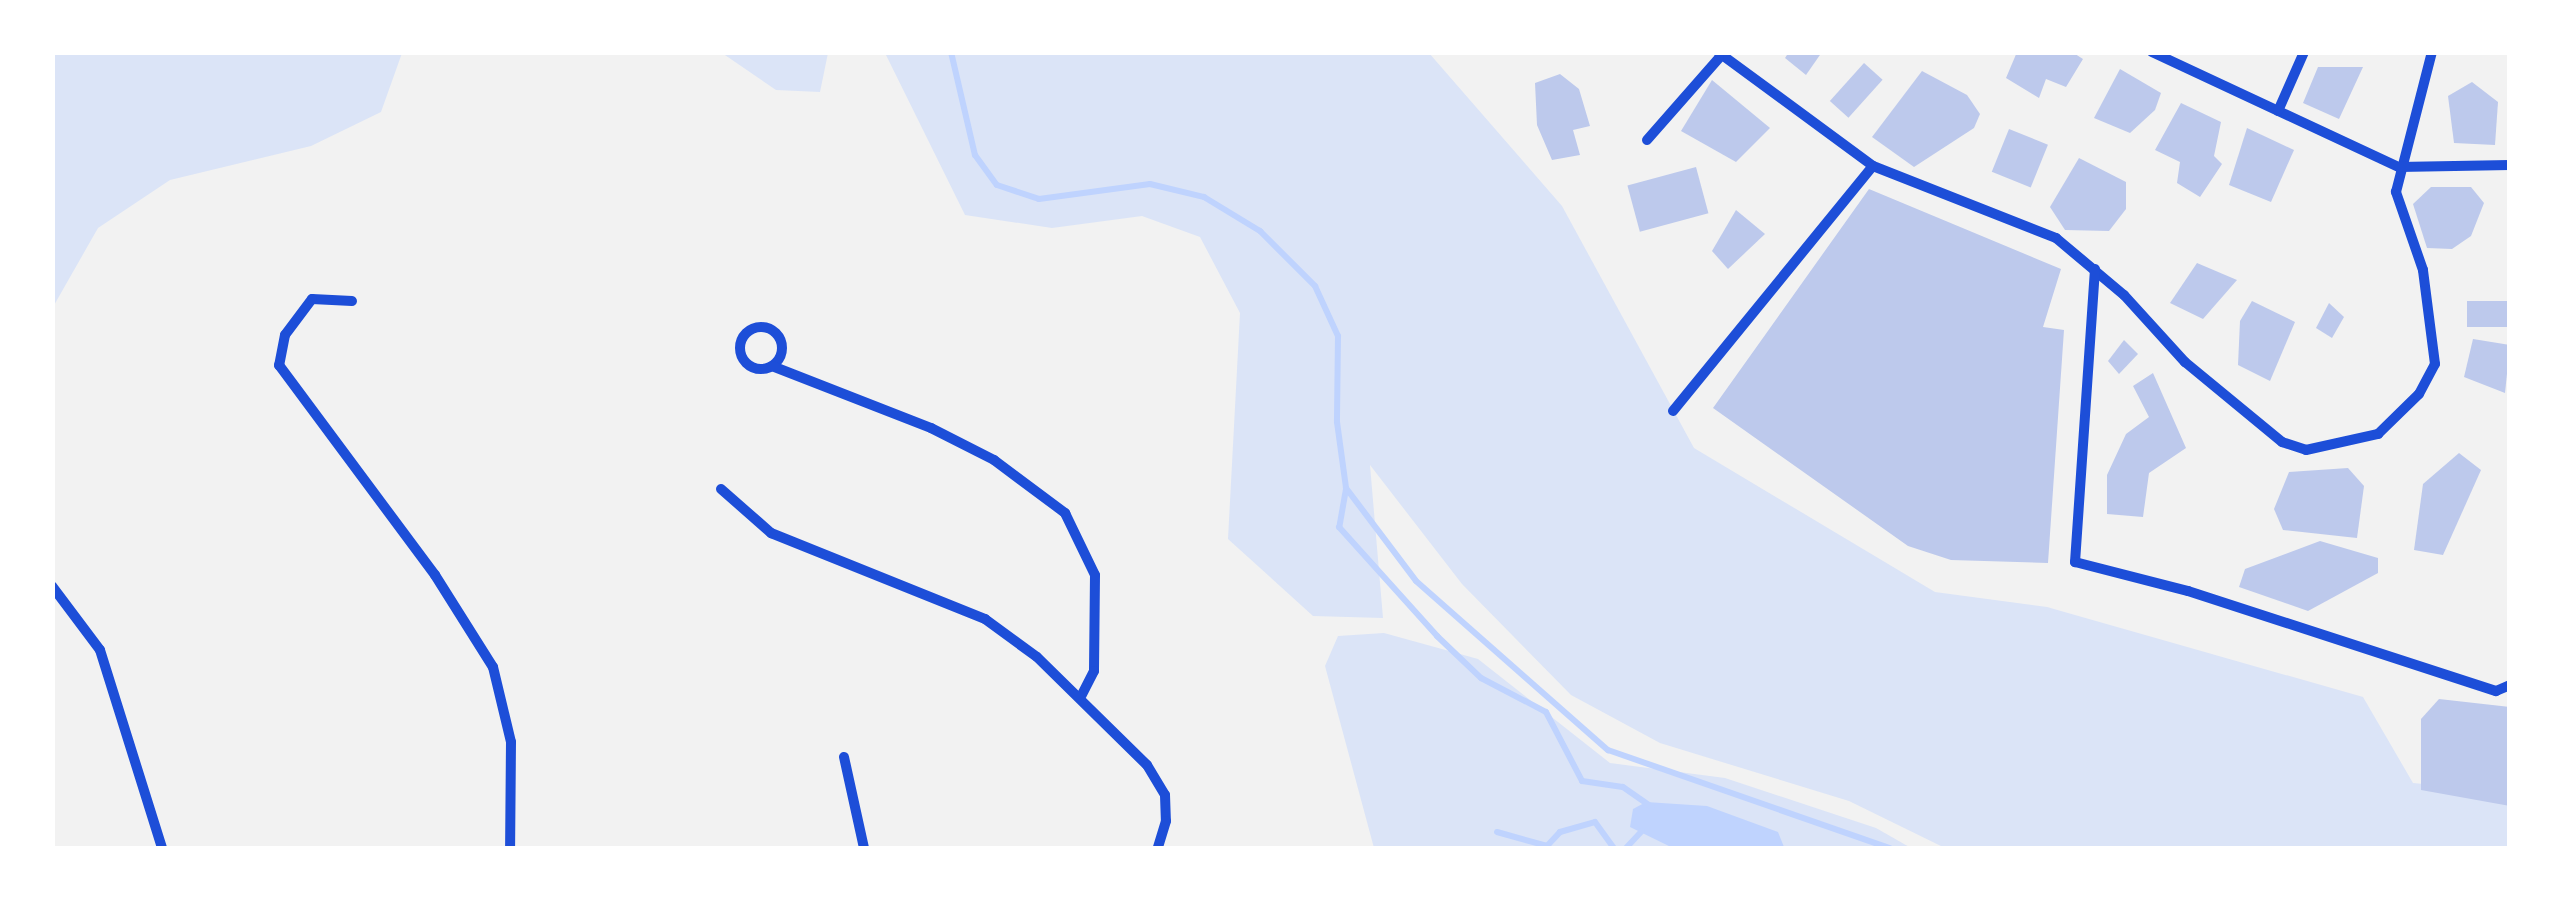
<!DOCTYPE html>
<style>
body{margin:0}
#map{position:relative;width:2562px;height:901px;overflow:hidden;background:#f2f2f2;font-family:"Fira Sans",sans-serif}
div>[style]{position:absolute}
.green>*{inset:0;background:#dbe4f7}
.water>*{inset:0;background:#bfd3fe}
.stream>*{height:6px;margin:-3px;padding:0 3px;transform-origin:3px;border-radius:3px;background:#bfd3fe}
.building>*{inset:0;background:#bdc9ec;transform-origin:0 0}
.minor>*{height:10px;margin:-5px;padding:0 5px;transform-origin:5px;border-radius:5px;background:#1d4ed8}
.minor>.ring{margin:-5px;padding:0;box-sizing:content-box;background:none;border:10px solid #1d4ed8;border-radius:50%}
span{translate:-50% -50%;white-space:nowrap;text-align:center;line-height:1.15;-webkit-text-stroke:8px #fff;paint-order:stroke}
.frame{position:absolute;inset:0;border:55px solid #fff;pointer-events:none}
</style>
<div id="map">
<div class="green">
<i style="clip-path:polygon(53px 52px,402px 52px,402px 53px,381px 112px,311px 146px,170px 180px,98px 228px,53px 307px)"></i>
<i style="clip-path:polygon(722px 53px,828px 53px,820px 92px,776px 90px)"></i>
<i style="clip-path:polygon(885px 53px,1429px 53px,1562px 206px,1694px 448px,1935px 592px,2047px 607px,2363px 697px,2413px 783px,2509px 792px,2509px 848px,1945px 848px,1849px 801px,1660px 743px,1571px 695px,1462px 584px,1370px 465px,1383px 618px,1313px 616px,1228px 539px,1240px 313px,1200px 237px,1142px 216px,1052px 228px,965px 215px)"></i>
<i style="clip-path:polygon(1384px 633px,1478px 659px,1610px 763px,1725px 778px,1876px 828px,1911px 848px,1374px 848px,1325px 666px,1338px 636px)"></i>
</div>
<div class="water">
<i style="clip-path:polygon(1646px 802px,1707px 806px,1778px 832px,1784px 847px,1673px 848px,1630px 827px,1633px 809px)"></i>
</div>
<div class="stream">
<i style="left:951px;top:52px;width:106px;rotate:76.9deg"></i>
<i style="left:975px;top:155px;width:37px;rotate:54deg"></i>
<i style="left:997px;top:185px;width:44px;rotate:18.4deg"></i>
<i style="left:1039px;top:199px;width:112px;rotate:-7.7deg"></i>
<i style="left:1150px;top:184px;width:56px;rotate:13.5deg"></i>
<i style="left:1204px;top:197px;width:66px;rotate:31.3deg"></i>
<i style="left:1260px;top:231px;width:78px;rotate:45deg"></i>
<i style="left:1315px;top:286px;width:55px;rotate:65.3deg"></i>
<i style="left:1338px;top:336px;width:86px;rotate:90.7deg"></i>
<i style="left:1337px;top:422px;width:67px;rotate:82.2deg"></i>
<i style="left:1346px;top:488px;width:116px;rotate:53deg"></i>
<i style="left:1416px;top:581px;width:256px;rotate:41.4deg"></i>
<i style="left:1608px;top:750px;width:299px;rotate:19.2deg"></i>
<i style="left:1346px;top:489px;width:39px;rotate:100deg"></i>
<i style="left:1339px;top:527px;width:147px;rotate:48deg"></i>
<i style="left:1437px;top:636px;width:61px;rotate:43.7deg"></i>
<i style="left:1481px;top:678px;width:73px;rotate:27.6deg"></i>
<i style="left:1546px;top:712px;width:78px;rotate:62.4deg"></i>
<i style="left:1582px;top:781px;width:41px;rotate:8.3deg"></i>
<i style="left:1623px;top:787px;width:35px;rotate:35deg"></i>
<i style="left:1497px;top:832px;width:52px;rotate:15.6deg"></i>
<i style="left:1547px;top:846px;width:19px;rotate:-47deg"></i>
<i style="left:1560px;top:832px;width:36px;rotate:-16deg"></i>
<i style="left:1595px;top:822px;width:32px;rotate:54deg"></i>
<i style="left:1626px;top:848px;width:23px;rotate:-47deg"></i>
</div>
<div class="building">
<i style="clip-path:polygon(1789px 52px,1822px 52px,1806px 75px,1785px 58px)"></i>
<i style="clip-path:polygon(2017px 52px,2072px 52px,2083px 59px,2066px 87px,2046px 79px,2039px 98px,2006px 78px)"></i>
<i style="left:1864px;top:63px;width:25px;height:51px;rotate:42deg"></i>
<i style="clip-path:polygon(2318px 67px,2363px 67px,2339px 119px,2303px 103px)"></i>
<i style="clip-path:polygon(2120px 69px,2161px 93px,2155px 110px,2130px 133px,2094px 118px)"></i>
<i style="clip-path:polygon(1922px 71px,1967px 95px,1980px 114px,1974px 128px,1914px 167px,1872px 137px)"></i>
<i style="clip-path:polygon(1560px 74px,1579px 89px,1590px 126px,1573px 130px,1580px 155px,1552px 160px,1537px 125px,1535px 83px)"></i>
<i style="clip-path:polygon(1712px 80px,1770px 128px,1736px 162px,1681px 131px)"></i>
<i style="clip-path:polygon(2472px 82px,2498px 102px,2495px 145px,2454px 143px,2448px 96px)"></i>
<i style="clip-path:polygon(2181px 103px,2221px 122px,2214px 156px,2222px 164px,2200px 197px,2177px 183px,2180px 162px,2155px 150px)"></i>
<i style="clip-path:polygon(2247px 128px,2294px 150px,2271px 202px,2229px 185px)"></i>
<i style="left:2009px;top:129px;width:42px;height:46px;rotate:22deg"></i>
<i style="clip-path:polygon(2079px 158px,2126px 182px,2126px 209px,2109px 231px,2065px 230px,2050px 207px)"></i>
<i style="left:1696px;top:167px;width:48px;height:71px;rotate:75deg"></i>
<i style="clip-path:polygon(2431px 187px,2471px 187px,2484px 203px,2471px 236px,2452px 249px,2427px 248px,2413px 204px)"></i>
<i style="clip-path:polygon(1869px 189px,2061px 269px,2043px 327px,2064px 330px,2048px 563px,1951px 560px,1908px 546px,1713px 408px)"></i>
<i style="clip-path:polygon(1736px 210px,1765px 234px,1728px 269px,1712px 251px)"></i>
<i style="clip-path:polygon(2197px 263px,2237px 280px,2203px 319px,2170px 303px)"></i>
<i style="clip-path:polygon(2252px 301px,2295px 322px,2270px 381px,2238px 365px,2240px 321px)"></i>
<i style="left:2510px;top:301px;width:26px;height:43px;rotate:90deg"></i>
<i style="clip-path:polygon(2329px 303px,2344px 317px,2332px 338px,2316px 328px)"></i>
<i style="clip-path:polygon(2473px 339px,2510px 345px,2505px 393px,2464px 377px)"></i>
<i style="clip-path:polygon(2124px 340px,2138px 354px,2119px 374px,2108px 361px)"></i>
<i style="clip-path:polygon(2153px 373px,2186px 448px,2149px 473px,2143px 517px,2107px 514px,2107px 475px,2126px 434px,2149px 417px,2133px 386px)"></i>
<i style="clip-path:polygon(2459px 453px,2481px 470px,2443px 555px,2414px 550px,2423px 484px)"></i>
<i style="clip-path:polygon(2348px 468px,2364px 486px,2357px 538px,2283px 530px,2274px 509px,2289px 472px)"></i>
<i style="clip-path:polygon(2320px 541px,2378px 558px,2378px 573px,2308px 611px,2239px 587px,2245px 569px)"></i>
<i style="clip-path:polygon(2439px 699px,2510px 707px,2510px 806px,2421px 790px,2421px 719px)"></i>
</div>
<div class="minor">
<i style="left:1718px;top:52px;width:192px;rotate:36.3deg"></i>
<i style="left:1873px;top:166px;width:197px;rotate:21.5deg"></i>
<i style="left:2056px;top:238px;width:89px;rotate:40deg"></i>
<i style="left:2124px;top:295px;width:91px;rotate:47.7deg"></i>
<i style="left:2185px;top:362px;width:126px;rotate:39.5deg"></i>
<i style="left:2282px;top:442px;width:25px;rotate:18deg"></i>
<i style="left:2306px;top:450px;width:74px;rotate:-12.5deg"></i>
<i style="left:2378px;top:434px;width:57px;rotate:-44.3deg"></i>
<i style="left:2419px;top:394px;width:34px;rotate:-62deg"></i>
<i style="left:2435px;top:364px;width:95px;rotate:-97.3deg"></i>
<i style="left:2423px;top:270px;width:83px;rotate:-109.1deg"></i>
<i style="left:2396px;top:192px;width:145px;rotate:-75.6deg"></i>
<i style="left:2152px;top:52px;width:272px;rotate:25deg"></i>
<i style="left:2399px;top:167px;width:111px;rotate:-1deg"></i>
<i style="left:2278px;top:111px;width:64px;rotate:-66.2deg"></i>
<i style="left:1647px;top:140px;width:109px;rotate:-48.7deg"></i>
<i style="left:2095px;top:269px;width:294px;rotate:93.9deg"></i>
<i style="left:2075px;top:562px;width:117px;rotate:14.4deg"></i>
<i style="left:2188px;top:591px;width:324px;rotate:18deg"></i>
<i style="left:2496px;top:691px;width:15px;rotate:-23deg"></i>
<i style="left:352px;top:301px;width:40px;rotate:-177.1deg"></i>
<i style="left:312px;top:299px;width:45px;rotate:126.9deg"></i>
<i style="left:285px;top:335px;width:31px;rotate:101deg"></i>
<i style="left:279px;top:365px;width:262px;rotate:53.4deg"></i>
<i style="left:435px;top:575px;width:109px;rotate:57.8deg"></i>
<i style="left:493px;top:667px;width:77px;rotate:76.5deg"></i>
<i style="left:511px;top:742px;width:106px;rotate:90.5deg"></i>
<i class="ring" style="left:740px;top:327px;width:32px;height:32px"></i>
<i style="left:772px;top:366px;width:171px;rotate:21.3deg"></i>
<i style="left:931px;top:428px;width:71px;rotate:26.9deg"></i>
<i style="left:994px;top:460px;width:89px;rotate:36.7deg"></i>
<i style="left:1065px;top:513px;width:69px;rotate:64.2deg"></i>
<i style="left:1095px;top:575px;width:96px;rotate:90.6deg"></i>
<i style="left:1094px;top:671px;width:27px;rotate:117deg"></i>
<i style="left:1673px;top:411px;width:316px;rotate:-50.8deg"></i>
<i style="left:721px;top:489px;width:67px;rotate:41.3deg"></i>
<i style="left:771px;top:533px;width:231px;rotate:21.9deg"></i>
<i style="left:985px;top:619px;width:64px;rotate:36.2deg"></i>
<i style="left:1037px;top:657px;width:154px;rotate:44.5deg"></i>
<i style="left:1147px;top:765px;width:35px;rotate:59deg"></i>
<i style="left:1165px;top:795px;width:26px;rotate:88deg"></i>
<i style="left:1166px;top:821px;width:28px;rotate:107deg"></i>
<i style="left:52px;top:586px;width:80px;rotate:53.1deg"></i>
<i style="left:100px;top:650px;width:207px;rotate:72.6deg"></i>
<i style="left:844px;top:757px;width:93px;rotate:77.6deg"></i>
</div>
<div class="frame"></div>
</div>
